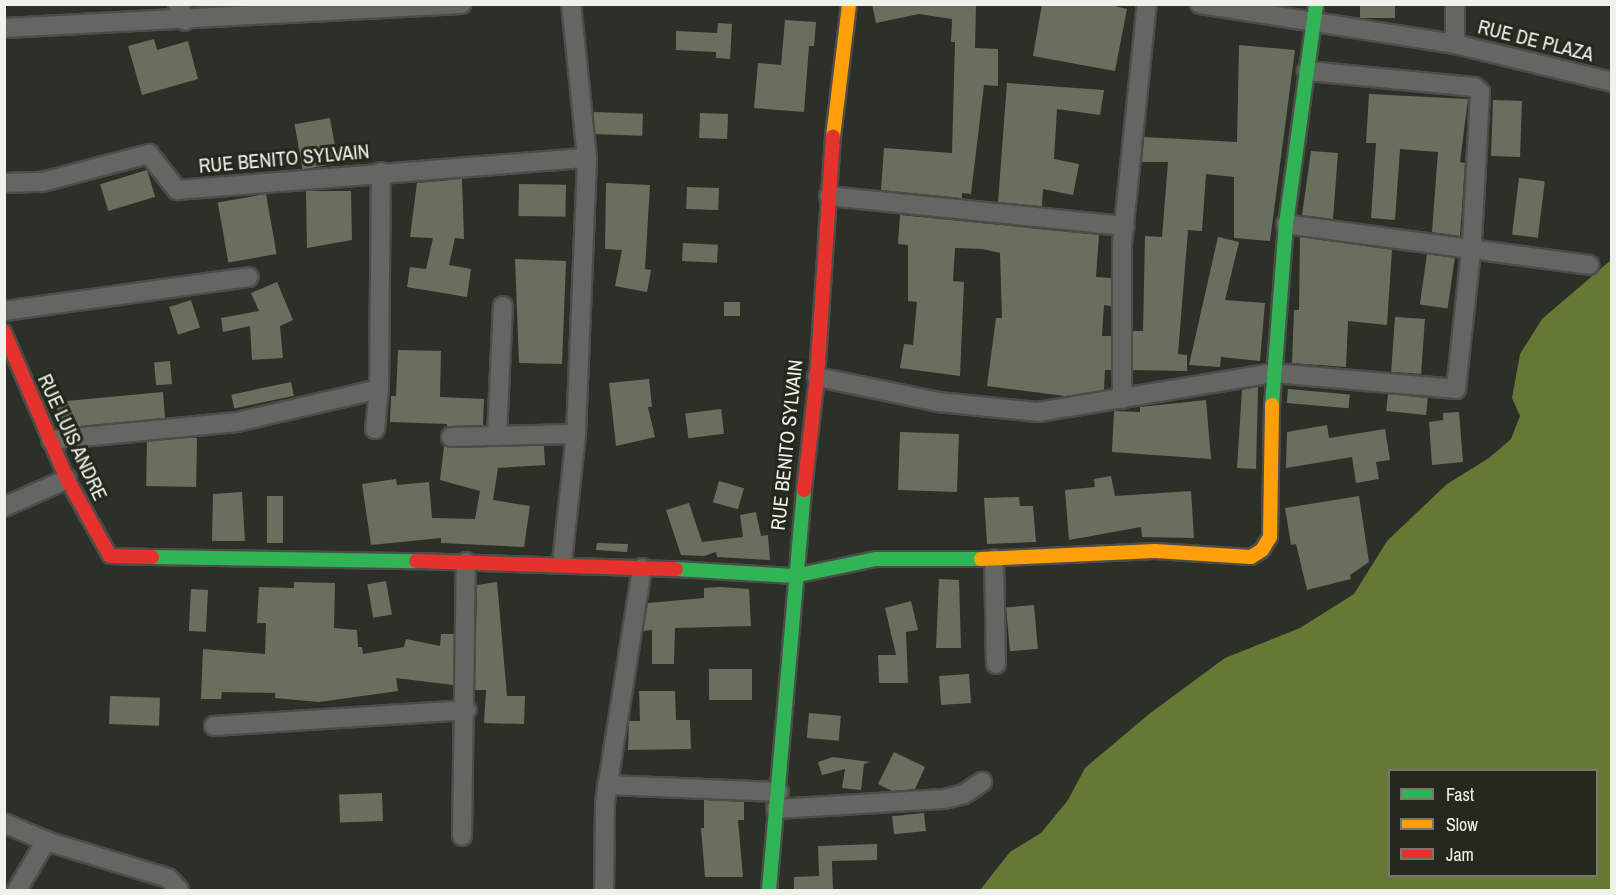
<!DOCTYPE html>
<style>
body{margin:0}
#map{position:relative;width:1616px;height:895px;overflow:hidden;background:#2d2f29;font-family:"Archivo Narrow",sans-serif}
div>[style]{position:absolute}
.water>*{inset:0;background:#657935}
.building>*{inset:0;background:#6a6f5d;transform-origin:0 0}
.roads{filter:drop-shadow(2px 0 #4c4d49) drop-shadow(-2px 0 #4c4d49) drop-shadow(0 2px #4c4d49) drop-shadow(0 -2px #4c4d49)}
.street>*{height:18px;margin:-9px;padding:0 9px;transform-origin:9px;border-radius:9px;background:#646663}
.fast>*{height:14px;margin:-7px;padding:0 7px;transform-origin:7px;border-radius:7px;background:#30b455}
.slow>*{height:14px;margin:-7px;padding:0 7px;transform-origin:7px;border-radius:7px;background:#ff9f0a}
.jam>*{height:14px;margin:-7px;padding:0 7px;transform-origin:7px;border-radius:7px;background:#e5322d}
span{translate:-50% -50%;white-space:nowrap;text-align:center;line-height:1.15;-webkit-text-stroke:6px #24281d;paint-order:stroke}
.street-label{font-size:20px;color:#eff2ea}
.frame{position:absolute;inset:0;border:6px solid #eff2ea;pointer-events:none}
.legend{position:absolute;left:1388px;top:769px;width:210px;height:108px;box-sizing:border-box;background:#24281d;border:2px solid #75796f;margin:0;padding:8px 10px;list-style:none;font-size:18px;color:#eff2ea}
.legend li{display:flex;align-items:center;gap:12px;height:30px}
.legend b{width:30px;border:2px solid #75796f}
</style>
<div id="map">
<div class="water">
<i style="clip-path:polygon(evenodd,1611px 260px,1611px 890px,980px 890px,1010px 852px,1041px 833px,1068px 800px,1085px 768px,1149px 714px,1225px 658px,1300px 628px,1354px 594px,1387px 541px,1447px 484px,1489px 458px,1511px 439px,1520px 416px,1512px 398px,1520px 354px,1542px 319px,1611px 260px,1390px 770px,1596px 770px,1596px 876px,1390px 876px,1390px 770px)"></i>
</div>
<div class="building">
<i style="clip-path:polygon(872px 4px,976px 4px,975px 48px,998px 49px,998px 86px,984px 85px,971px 194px,962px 193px,962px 198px,881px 190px,884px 148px,952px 153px,955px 42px,951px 42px,952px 19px,919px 14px,876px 23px)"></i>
<i style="clip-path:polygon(1042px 4px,1106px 4px,1127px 9px,1115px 71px,1033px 56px)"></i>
<i style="left:1360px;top:4px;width:35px;height:14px"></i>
<i style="clip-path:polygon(785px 20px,816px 22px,814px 46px,809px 46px,804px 112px,754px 108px,758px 63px,781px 65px)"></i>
<i style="clip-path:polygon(718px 23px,732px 24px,730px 59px,716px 58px,716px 52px,676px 50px,676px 31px,717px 33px)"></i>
<i style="clip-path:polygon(154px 39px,157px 50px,188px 41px,198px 79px,142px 95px,128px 46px)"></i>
<i style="clip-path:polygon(1239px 45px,1295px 50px,1270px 241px,1234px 238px,1234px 177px,1206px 174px,1202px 231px,1188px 230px,1178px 354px,1187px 355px,1187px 371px,1133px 370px,1133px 331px,1143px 331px,1145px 236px,1162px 237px,1168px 162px,1142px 162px,1144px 137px,1237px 142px)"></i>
<i style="clip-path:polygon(1007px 83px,1104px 90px,1100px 115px,1057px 109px,1054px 159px,1079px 164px,1073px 195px,1043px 189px,1042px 206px,998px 202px)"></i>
<i style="clip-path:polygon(1369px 94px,1468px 99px,1460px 162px,1465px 163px,1460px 236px,1432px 232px,1438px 152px,1400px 149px,1395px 220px,1371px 218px,1376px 143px,1366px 143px)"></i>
<i style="left:1493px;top:100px;width:29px;height:56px;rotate:2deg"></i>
<i style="left:594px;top:112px;width:49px;height:22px;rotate:2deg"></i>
<i style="left:700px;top:113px;width:28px;height:25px;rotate:2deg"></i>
<i style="left:330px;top:118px;width:46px;height:36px;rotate:80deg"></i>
<i style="clip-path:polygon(1311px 151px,1338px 153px,1333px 219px,1302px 215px)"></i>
<i style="left:147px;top:170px;width:28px;height:49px;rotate:73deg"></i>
<i style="left:1519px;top:178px;width:26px;height:57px;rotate:7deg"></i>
<i style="clip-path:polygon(462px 179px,464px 239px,455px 238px,449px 265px,471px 269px,467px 297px,407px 287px,410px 267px,426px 269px,433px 238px,410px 237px,417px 183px)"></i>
<i style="clip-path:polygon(606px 183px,650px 185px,645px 269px,651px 270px,647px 292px,615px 286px,622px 250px,605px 249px)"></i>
<i style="left:519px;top:184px;width:47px;height:32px;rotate:1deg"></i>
<i style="left:687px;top:187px;width:32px;height:22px;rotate:2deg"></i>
<i style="clip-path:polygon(306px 191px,351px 191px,352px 240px,307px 248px)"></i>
<i style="left:266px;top:194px;width:61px;height:49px;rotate:80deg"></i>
<i style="clip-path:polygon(900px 215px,1099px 235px,1096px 277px,1111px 278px,1111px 306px,1104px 305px,1102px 336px,1111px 336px,1111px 370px,1105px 370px,1104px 390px,1065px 396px,987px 386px,996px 318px,1002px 318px,1000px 253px,983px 249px,955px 248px,953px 281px,964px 282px,960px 376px,900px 368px,904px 344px,913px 345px,917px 302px,908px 301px,908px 245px,898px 244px)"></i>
<i style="clip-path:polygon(1218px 237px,1239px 242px,1225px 300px,1265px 303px,1260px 361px,1221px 357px,1220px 367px,1189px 365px)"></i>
<i style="clip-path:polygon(1300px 237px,1392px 250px,1387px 325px,1348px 321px,1346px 367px,1292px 363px,1294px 310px,1299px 310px)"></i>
<i style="left:683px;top:243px;width:35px;height:18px;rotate:3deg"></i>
<i style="left:1427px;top:254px;width:28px;height:51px;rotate:8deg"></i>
<i style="clip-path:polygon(515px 259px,566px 261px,562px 364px,519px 363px)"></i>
<i style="clip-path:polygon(277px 282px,293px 320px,280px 326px,283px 358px,252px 360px,250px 326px,223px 332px,221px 318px,259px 311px,251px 293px)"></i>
<i style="left:191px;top:300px;width:29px;height:23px;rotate:72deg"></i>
<i style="left:724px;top:302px;width:16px;height:14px"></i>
<i style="left:1395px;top:317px;width:30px;height:55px;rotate:4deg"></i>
<i style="clip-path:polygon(398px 350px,441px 351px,440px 397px,484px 399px,483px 425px,447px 427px,447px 424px,390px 422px,391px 396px,396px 396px)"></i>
<i style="left:170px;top:361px;width:23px;height:16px;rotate:85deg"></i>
<i style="clip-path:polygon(649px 379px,652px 407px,648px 407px,655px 437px,616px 446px,609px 383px)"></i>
<i style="left:291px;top:382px;width:14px;height:61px;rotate:78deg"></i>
<i style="clip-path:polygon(1258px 387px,1256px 469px,1237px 468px,1242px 390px)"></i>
<i style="left:1288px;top:389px;width:62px;height:14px;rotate:5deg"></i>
<i style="clip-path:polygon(163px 392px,165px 418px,61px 428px,58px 419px,56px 402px)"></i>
<i style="left:1388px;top:394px;width:40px;height:17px;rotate:6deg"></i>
<i style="clip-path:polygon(1206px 400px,1211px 459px,1112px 452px,1114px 411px,1140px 412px,1140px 407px)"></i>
<i style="left:721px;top:409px;width:25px;height:36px;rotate:83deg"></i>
<i style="clip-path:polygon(1459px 412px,1463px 462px,1432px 465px,1429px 422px,1443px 420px,1443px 413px)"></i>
<i style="clip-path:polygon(1327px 425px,1329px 438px,1385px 429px,1390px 460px,1376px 462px,1379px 479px,1356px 483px,1352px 457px,1286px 468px,1287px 432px)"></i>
<i style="left:900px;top:432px;width:59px;height:58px;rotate:2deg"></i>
<i style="left:197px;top:438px;width:49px;height:50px;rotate:91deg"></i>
<i style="clip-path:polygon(444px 446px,544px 446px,545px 465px,498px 468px,493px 500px,530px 506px,524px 547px,441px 543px,441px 538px,371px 545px,362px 484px,396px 479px,397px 485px,429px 482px,432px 518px,475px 519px,480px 491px,440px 480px)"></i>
<i style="clip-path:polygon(1111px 476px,1115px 496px,1191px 491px,1194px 538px,1142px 537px,1141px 527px,1069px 540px,1065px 490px,1095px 487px,1094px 479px)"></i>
<i style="left:719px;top:481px;width:26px;height:22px;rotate:16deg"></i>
<i style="clip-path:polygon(242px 492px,245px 541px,212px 541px,213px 494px)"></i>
<i style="left:267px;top:496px;width:16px;height:47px"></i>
<i style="clip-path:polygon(1359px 496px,1369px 562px,1350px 575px,1351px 579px,1307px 590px,1296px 544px,1291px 545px,1285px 508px)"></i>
<i style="clip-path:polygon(1019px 497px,1020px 506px,1033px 506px,1036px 542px,987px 544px,984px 498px)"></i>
<i style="clip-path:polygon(689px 503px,702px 542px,743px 537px,740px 515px,756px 512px,761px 536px,768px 535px,770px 560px,717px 557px,716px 552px,704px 556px,681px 555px,666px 510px)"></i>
<i style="clip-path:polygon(597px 543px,628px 544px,627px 552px,596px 550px)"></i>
<i style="clip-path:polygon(939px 579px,959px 580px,961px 648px,936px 648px)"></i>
<i style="left:386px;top:581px;width:34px;height:19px;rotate:80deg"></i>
<i style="clip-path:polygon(294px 582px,335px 583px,334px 628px,357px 630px,358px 647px,362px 647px,363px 654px,404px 647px,406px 639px,440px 646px,441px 634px,454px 634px,453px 685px,396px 678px,398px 691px,319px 702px,275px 698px,275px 693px,222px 692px,221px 699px,201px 699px,203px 649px,265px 654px,266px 623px,257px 623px,259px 587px,294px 588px)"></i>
<i style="clip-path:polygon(497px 582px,507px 696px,525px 696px,524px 724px,484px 723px,486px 690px,475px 690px,477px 585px)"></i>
<i style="clip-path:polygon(720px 587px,749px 589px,751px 626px,675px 628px,674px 664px,652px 664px,652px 630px,643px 631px,648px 603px,704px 598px,704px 588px)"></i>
<i style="left:191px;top:589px;width:17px;height:42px;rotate:3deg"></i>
<i style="clip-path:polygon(911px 601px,918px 630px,906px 632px,908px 683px,879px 683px,878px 655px,896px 655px,885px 608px)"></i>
<i style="left:1034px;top:605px;width:44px;height:28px;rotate:85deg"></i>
<i style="left:709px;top:669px;width:43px;height:31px"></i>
<i style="left:969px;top:674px;width:29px;height:30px;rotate:86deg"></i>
<i style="clip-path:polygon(639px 691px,675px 691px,676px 720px,690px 720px,691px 749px,628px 750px,629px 721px,640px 721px)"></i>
<i style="left:110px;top:696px;width:50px;height:28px;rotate:2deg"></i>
<i style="left:809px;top:713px;width:32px;height:25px;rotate:5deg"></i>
<i style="clip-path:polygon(894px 752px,925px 767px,915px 789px,892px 791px,878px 784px)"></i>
<i style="clip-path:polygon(833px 757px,870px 762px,864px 764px,861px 790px,842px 788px,845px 769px,822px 775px,818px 762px)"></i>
<i style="left:382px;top:793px;width:28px;height:43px;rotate:88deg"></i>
<i style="clip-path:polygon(704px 800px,744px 802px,744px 820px,738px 820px,743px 877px,705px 877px,701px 828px,704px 828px)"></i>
<i style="left:924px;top:813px;width:18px;height:32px;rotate:84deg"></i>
<i style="clip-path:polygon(877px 844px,877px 860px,832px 861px,833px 891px,794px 891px,794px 877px,819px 876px,818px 846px)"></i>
</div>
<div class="roads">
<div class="street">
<i style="left:178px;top:4px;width:18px;rotate:68deg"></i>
<i style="left:1200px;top:4px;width:258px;rotate:8.9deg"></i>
<i style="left:1455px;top:44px;width:162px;rotate:13.6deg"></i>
<i style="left:4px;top:28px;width:458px;rotate:-3deg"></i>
<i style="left:1455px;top:44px;width:40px;rotate:-90deg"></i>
<i style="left:4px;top:183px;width:38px;rotate:-2deg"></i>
<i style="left:42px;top:182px;width:111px;rotate:-14.7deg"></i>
<i style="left:149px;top:154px;width:46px;rotate:52.1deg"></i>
<i style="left:177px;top:190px;width:411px;rotate:-4.5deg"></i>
<i style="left:829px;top:196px;width:297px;rotate:5.8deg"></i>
<i style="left:1286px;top:224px;width:306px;rotate:7.7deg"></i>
<i style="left:4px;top:311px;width:247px;rotate:-7.9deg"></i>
<i style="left:817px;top:377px;width:125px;rotate:11.6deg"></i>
<i style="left:939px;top:402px;width:100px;rotate:5.8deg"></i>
<i style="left:1038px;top:412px;width:239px;rotate:-9.4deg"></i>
<i style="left:1274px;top:373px;width:183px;rotate:5deg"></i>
<i style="left:1456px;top:389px;width:149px;rotate:-83.8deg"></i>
<i style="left:1472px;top:241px;width:149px;rotate:-86.9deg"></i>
<i style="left:1480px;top:92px;width:8px;rotate:-140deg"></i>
<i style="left:1474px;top:87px;width:168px;rotate:-174.5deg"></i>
<i style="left:1122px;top:399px;width:155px;rotate:-90deg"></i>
<i style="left:1122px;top:244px;width:241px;rotate:-84.1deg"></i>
<i style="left:375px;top:429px;width:40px;rotate:-84.3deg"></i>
<i style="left:379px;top:389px;width:217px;rotate:-89.5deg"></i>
<i style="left:497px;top:436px;width:130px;rotate:-87.4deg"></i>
<i style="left:451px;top:437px;width:125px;rotate:-1.4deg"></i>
<i style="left:51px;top:440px;width:187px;rotate:-5.5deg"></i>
<i style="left:237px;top:422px;width:146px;rotate:-13.1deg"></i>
<i style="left:4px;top:507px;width:69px;rotate:-24deg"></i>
<i style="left:994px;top:559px;width:105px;rotate:88.9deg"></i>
<i style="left:562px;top:563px;width:130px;rotate:-83.8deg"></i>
<i style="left:576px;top:434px;width:276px;rotate:-87.7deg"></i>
<i style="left:587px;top:158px;width:155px;rotate:-95.9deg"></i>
<i style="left:214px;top:726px;width:253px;rotate:-3.6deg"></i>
<i style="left:607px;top:785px;width:172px;rotate:2.3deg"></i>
<i style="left:776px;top:809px;width:168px;rotate:-3.4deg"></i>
<i style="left:944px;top:799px;width:21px;rotate:-14deg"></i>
<i style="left:964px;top:794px;width:22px;rotate:-34deg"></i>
<i style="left:4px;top:823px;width:46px;rotate:23.2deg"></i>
<i style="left:46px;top:841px;width:127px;rotate:16.9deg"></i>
<i style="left:168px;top:878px;width:16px;rotate:47deg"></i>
<i style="left:462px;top:836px;width:274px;rotate:-89.2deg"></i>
<i style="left:17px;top:890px;width:57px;rotate:-59.4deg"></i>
<i style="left:604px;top:890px;width:88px;rotate:-89.3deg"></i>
<i style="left:605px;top:802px;width:237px;rotate:-81deg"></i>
</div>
<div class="fast">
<i style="left:1272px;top:405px;width:182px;rotate:-85.6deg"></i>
<i style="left:1286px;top:224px;width:222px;rotate:-82.2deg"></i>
<i style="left:152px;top:557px;width:264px;rotate:0.9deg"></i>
<i style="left:676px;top:569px;width:118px;rotate:3.4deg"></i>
<i style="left:794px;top:576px;width:84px;rotate:-11.7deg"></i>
<i style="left:876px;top:559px;width:105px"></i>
<i style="left:769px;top:890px;width:402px;rotate:-85deg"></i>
</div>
<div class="slow">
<i style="left:833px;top:137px;width:134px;rotate:-83.1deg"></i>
<i style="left:981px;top:559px;width:174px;rotate:-2.6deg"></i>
<i style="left:1155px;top:551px;width:96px;rotate:3.6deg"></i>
<i style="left:1251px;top:557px;width:13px;rotate:-32deg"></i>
<i style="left:1262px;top:550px;width:15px;rotate:-58deg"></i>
<i style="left:1270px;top:537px;width:132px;rotate:-89.1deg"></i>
</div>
<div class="jam">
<i style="left:4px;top:332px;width:160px;rotate:66.8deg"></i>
<i style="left:67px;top:479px;width:88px;rotate:60.8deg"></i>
<i style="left:110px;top:556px;width:42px;rotate:1.4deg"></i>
<i style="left:804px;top:490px;width:114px;rotate:-83.4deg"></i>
<i style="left:817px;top:377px;width:241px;rotate:-86.2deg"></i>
<i style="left:416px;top:561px;width:260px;rotate:1.8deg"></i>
</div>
</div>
<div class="street-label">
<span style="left:1536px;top:40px;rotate:14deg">RUE DE PLAZA</span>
<span style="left:284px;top:158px;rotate:-5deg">RUE BENITO SYLVAIN</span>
<span style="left:73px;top:437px;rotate:65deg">RUE LUIS ANDRE</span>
<span style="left:786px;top:445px;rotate:-84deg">RUE BENITO SYLVAIN</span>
</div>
<div class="frame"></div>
<ul class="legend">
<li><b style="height:8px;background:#30b455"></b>Fast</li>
<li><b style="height:8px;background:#ff9f0a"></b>Slow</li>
<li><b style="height:8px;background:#e5322d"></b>Jam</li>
</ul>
</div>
